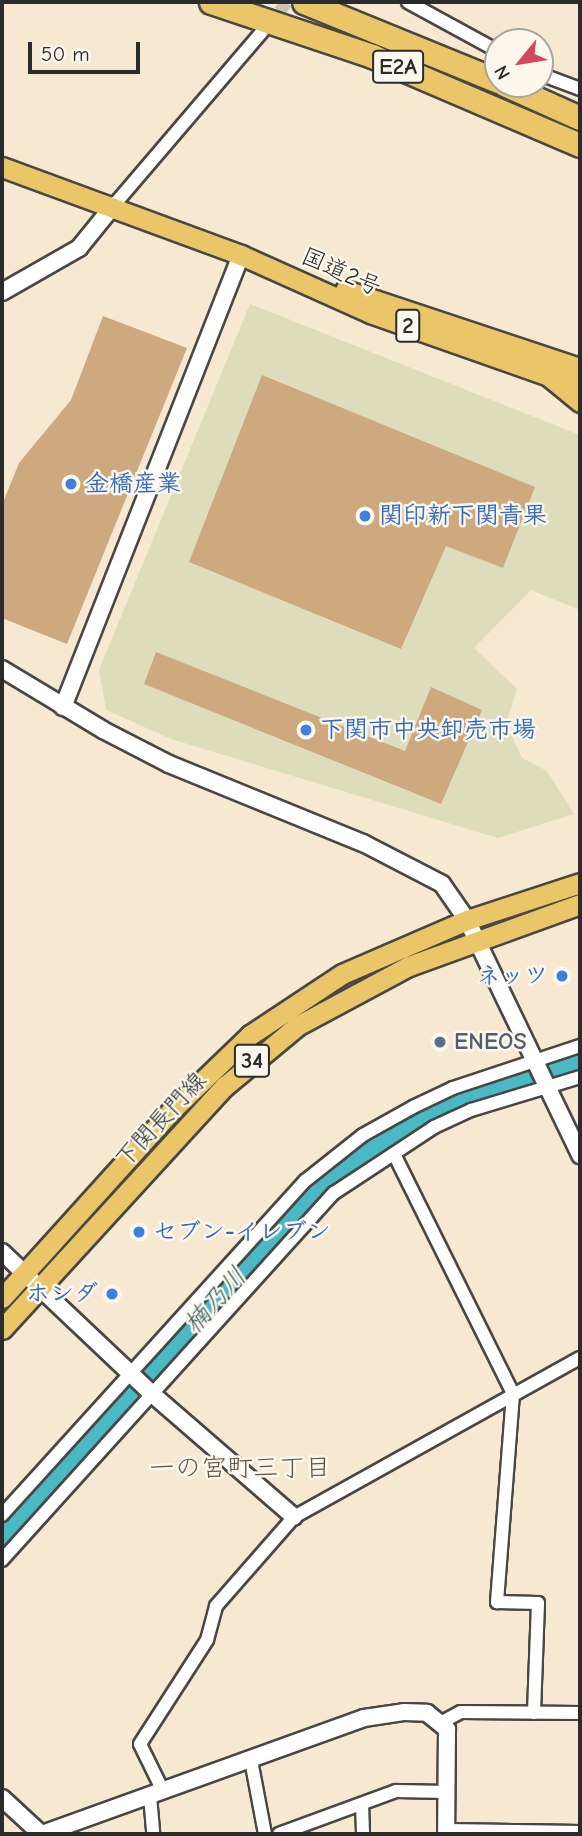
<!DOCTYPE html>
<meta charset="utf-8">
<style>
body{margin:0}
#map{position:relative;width:582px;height:1836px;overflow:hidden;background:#f6e8d1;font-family:"Comic Neue","Klee One",sans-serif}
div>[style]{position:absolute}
.built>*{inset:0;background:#deddbb}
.river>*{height:26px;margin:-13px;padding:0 13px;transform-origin:13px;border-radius:13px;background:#4bb8c5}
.building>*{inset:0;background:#cea97f}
.minor-tunnel>*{height:12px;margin-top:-6px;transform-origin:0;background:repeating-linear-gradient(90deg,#cdc2b0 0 12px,transparent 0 18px)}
.roads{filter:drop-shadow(2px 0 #494744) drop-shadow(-2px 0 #494744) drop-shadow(0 2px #494744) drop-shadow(0 -2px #494744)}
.minor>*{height:12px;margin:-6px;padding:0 6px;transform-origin:6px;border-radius:6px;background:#fff}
.tertiary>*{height:16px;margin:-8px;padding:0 8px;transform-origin:8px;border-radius:8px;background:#fff}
.primary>*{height:19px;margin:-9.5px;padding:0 9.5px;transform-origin:9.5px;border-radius:9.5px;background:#ebc669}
.trunk>*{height:19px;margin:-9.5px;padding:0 9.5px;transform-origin:9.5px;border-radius:9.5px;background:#ebc669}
.motorway>*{height:23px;margin:-11.5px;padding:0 11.5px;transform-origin:11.5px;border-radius:11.5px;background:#ebc669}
.dots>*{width:19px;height:19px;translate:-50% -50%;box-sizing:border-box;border:4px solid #fbf7ec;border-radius:50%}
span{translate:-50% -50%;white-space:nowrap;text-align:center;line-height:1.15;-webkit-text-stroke:5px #fbf7ec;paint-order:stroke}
.shield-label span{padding:2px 5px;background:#fbf7ec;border:2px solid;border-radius:5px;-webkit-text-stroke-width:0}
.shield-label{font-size:23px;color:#2b2b2b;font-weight:700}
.street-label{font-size:24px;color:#2b2b2b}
.shop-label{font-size:24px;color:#366cbe;font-weight:700}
.left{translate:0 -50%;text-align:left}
.right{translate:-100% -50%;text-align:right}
.service-label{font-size:24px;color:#4e5e75;font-weight:700}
.water-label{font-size:26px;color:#365c61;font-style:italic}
.neighbourhood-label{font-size:26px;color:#645748}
.frame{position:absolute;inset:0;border:4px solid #2b2b2b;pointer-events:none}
.north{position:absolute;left:484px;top:28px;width:70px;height:70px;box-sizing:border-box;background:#fbf7ec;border:2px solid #a8a59f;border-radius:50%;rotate:240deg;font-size:19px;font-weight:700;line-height:28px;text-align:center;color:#2b2b2b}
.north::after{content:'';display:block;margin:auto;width:24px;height:32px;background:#d1495b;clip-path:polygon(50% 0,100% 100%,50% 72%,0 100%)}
.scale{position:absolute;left:28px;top:42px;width:112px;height:32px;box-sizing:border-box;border:4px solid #2b2b2b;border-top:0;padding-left:9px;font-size:21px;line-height:24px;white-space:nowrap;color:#2b2b2b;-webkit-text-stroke:5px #fbf7ec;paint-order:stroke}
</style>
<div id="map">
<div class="built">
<i style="clip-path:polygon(250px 304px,580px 435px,580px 610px,531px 590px,474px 648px,517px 689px,506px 724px,522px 758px,547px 771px,574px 814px,498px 838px,171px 739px,106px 710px,99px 670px)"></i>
</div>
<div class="river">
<i style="left:2px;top:1538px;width:464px;rotate:-48deg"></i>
<i style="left:313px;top:1193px;width:75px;rotate:-37.9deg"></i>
<i style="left:372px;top:1147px;width:61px;rotate:-30.8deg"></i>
<i style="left:424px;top:1116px;width:165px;rotate:-19.4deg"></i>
</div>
<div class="building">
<i style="clip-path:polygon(103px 316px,187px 348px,67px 644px,2px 618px,2px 505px,19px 463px,71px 400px)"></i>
<i style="clip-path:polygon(262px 375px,535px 487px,503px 568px,446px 546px,401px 649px,189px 562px)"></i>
<i style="clip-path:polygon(156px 652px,405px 751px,431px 687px,482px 710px,441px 804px,144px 684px)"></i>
</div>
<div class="minor-tunnel">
<i style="left:267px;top:25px;width:31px;rotate:-48deg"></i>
</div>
<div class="roads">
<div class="minor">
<i style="left:408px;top:2px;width:102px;rotate:28.6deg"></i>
<i style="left:540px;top:74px;width:43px;rotate:20.6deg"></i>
<i style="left:114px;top:205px;width:228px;rotate:-49.5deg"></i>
<i style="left:394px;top:1154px;width:268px;rotate:63.6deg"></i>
<i style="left:513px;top:1394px;width:209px;rotate:94.4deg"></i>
<i style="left:497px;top:1602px;width:41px;rotate:1.4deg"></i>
<i style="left:538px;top:1603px;width:110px;rotate:92.1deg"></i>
<i style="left:2px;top:1515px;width:451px;rotate:-47.8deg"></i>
<i style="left:305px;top:1181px;width:74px;rotate:-38.4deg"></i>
<i style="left:363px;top:1135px;width:57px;rotate:-29.2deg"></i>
<i style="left:413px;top:1107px;width:44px;rotate:-25.4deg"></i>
<i style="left:453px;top:1088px;width:134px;rotate:-18.3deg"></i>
<i style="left:2px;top:1560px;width:495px;rotate:-47.9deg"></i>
<i style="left:334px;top:1193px;width:120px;rotate:-33.4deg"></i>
<i style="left:434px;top:1127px;width:41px;rotate:-24.7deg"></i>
<i style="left:471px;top:1110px;width:114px;rotate:-16.8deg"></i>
<i style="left:442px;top:1722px;width:21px;rotate:-28deg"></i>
<i style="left:461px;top:1712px;width:119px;rotate:0.5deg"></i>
<i style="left:251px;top:1760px;width:75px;rotate:79.3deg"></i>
<i style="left:163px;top:1791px;width:52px;rotate:-116.1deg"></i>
<i style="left:140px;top:1744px;width:124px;rotate:-57.2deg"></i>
<i style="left:207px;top:1640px;width:35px;rotate:-75deg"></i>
<i style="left:216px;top:1606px;width:118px;rotate:-48.8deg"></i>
<i style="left:294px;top:1517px;width:327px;rotate:-29.1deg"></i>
<i style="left:150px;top:1796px;width:38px;rotate:85deg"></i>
<i style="left:362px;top:1804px;width:30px;rotate:88deg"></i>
<i style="left:446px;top:1830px;width:134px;rotate:0.9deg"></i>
<i style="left:279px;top:1834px;width:125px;rotate:-20.2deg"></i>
<i style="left:396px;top:1791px;width:52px;rotate:1.1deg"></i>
</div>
<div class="tertiary">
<i style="left:2px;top:292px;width:89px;rotate:-29.7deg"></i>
<i style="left:79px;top:248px;width:55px;rotate:-50.9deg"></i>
<i style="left:2px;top:669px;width:118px;rotate:31.1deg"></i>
<i style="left:103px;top:730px;width:74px;rotate:27.3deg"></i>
<i style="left:169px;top:764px;width:209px;rotate:22.2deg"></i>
<i style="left:363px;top:843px;width:89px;rotate:27.4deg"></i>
<i style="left:442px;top:884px;width:44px;rotate:55.2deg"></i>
<i style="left:467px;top:920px;width:261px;rotate:64.3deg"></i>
<i style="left:63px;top:707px;width:486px;rotate:-68.5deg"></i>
<i style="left:2px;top:1252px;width:205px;rotate:43.4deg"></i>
<i style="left:151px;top:1393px;width:189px;rotate:40.9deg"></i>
<i style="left:2px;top:1798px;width:53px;rotate:42.7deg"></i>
<i style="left:42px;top:1834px;width:342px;rotate:-19.8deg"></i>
<i style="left:364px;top:1718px;width:40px;rotate:-8.5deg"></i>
<i style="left:404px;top:1712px;width:23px;rotate:2deg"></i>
<i style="left:427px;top:1713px;width:26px;rotate:39deg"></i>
<i style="left:447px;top:1729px;width:105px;rotate:90.5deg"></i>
</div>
<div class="primary">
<i style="left:547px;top:375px;width:43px;rotate:39.3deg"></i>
<i style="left:2px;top:1298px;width:252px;rotate:-47.9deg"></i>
<i style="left:171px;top:1111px;width:110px;rotate:-43.9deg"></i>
<i style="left:250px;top:1035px;width:110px;rotate:-33.5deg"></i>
<i style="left:342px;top:974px;width:136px;rotate:-23.4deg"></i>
<i style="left:467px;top:920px;width:119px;rotate:-18.1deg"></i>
<i style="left:2px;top:1329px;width:330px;rotate:-47.5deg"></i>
<i style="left:225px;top:1086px;width:94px;rotate:-39.8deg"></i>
<i style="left:297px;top:1026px;width:127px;rotate:-28.2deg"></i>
<i style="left:409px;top:966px;width:182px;rotate:-19.9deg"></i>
</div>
<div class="trunk">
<i style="left:2px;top:167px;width:255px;rotate:20.2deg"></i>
<i style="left:241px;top:255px;width:141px;rotate:24.2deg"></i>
<i style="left:370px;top:313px;width:223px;rotate:19.4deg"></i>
<i style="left:345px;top:290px;width:248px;rotate:18.4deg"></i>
</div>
<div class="motorway">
<i style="left:211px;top:2px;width:170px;rotate:18.5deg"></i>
<i style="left:372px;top:56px;width:226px;rotate:23.2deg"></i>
<i style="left:304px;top:2px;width:209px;rotate:22.2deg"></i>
<i style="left:504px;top:84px;width:83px;rotate:24.1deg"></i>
</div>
</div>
<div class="dots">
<i style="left:71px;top:484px;background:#3f7fe0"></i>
<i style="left:365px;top:516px;background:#3f7fe0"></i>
<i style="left:306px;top:730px;background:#3f7fe0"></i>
<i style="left:562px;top:976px;background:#3f7fe0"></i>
<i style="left:440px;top:1042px;background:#5c6f8a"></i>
<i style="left:139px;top:1232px;background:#3f7fe0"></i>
<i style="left:112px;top:1294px;background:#3f7fe0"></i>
</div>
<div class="shield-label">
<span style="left:398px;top:67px">E2A</span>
<span style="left:408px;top:326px">2</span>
<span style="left:252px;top:1061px">34</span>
</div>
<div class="street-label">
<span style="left:341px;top:272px;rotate:24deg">国道2号</span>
<span style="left:161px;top:1120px;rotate:-47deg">下関長門線</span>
</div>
<div class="shop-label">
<span class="left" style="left:85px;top:484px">金橋産業</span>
<span class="left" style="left:379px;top:516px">関印新下関青果</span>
<span class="left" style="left:320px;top:730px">下関市中央卸売市場</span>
<span class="right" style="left:548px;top:976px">ネッツ</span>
<span class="left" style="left:153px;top:1232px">セブン-イレブン</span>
<span class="right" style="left:98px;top:1294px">ホンダ</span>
</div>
<div class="service-label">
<span class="left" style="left:454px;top:1042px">ENEOS</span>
</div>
<div class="water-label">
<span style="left:216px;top:1301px;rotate:-48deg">楠乃川</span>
</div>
<div class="neighbourhood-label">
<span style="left:240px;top:1469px">一の宮町三丁目</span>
</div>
<div class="frame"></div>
<div class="north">N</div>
<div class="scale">50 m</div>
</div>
